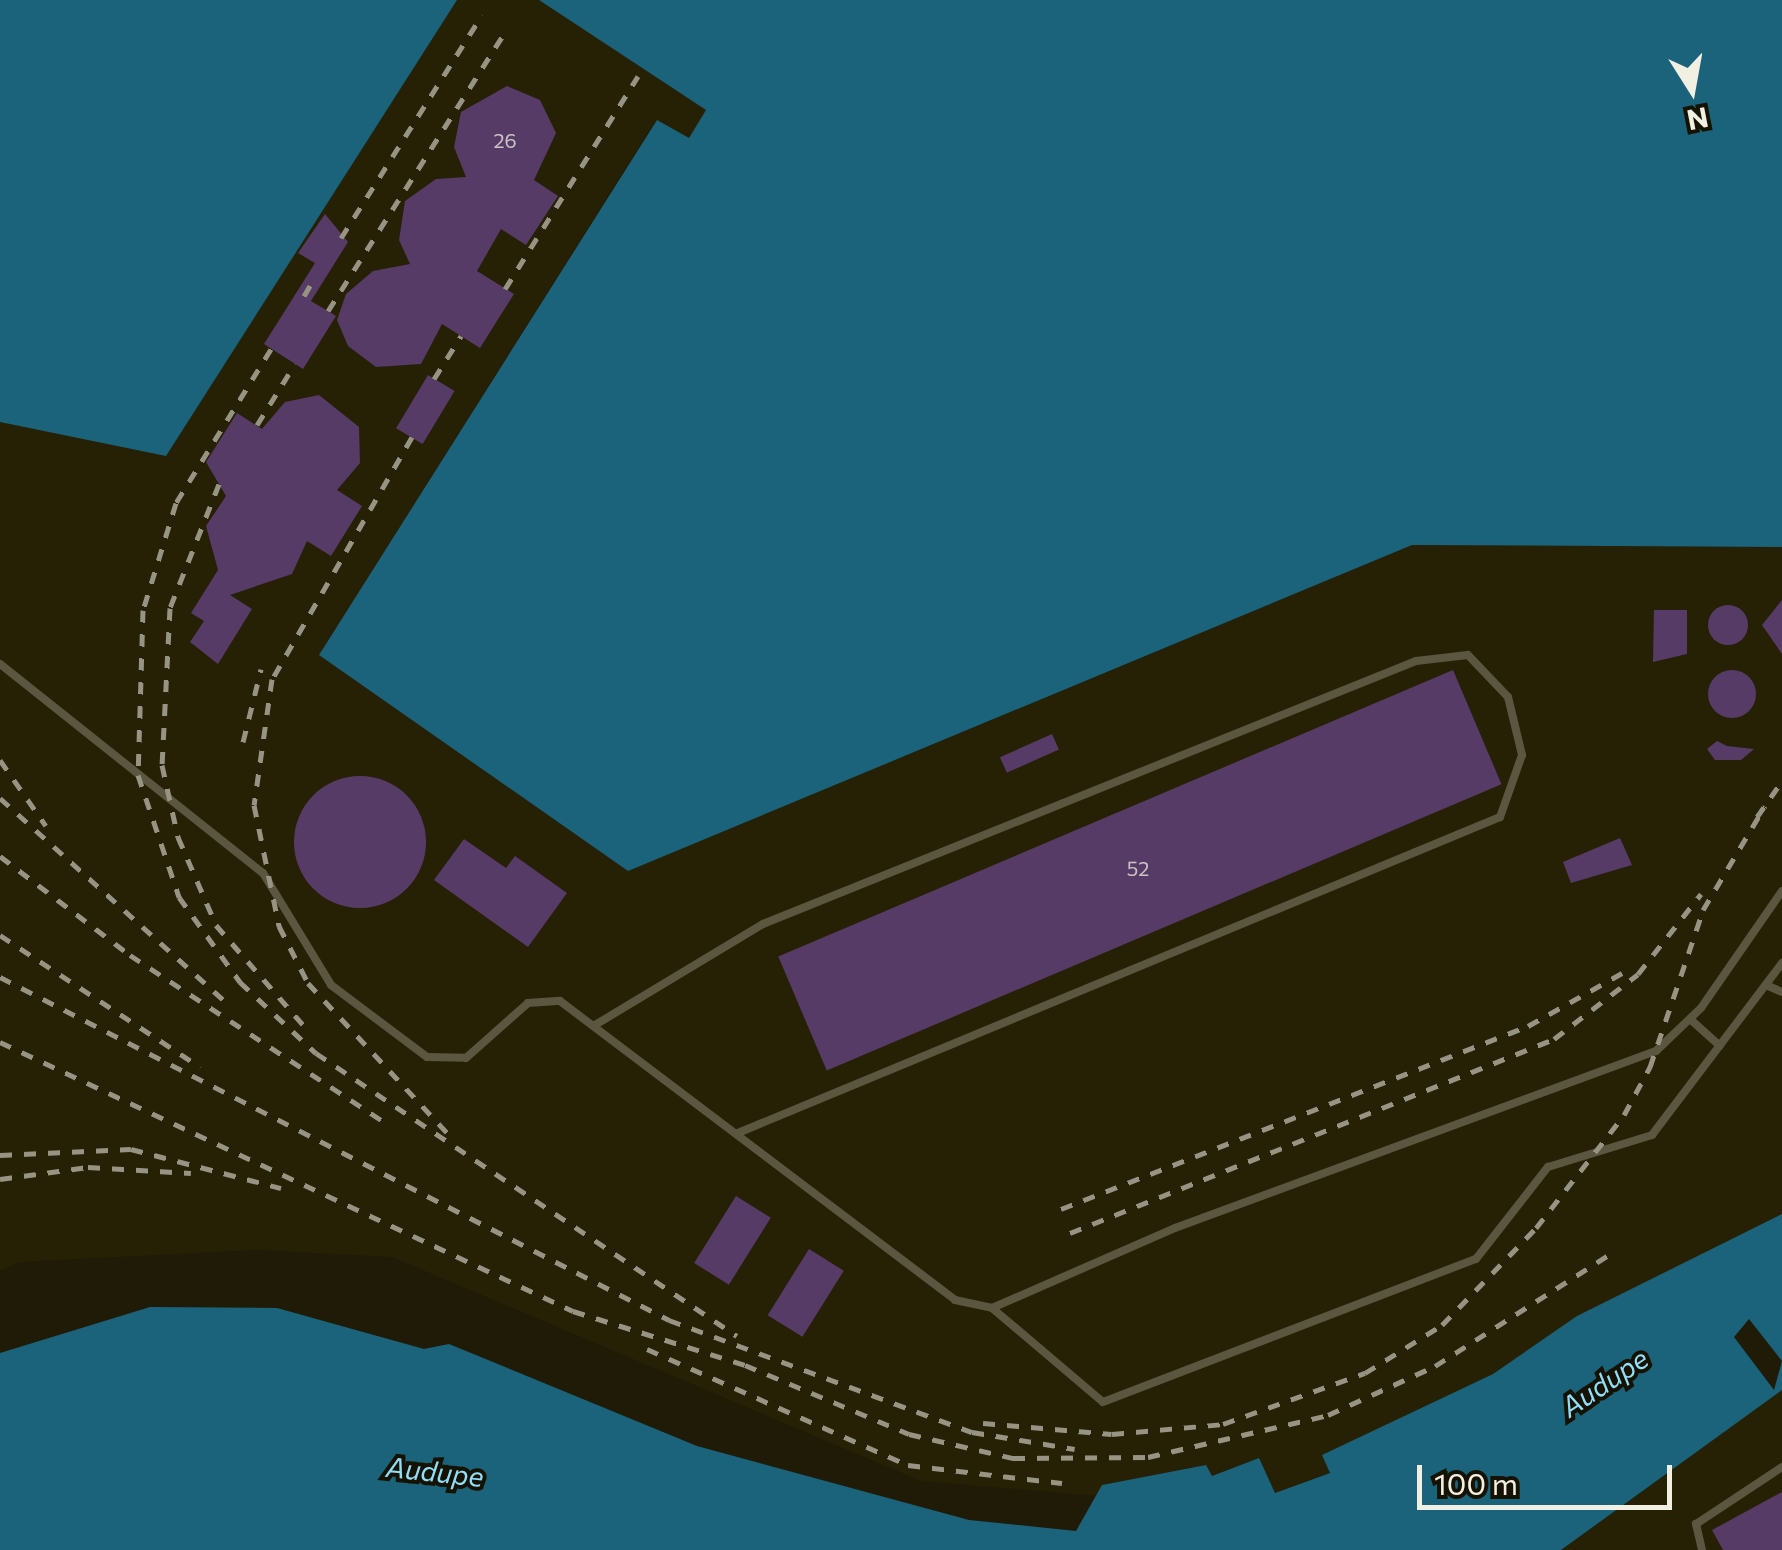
<!DOCTYPE html>
<style>
body{margin:0}
#map{position:relative;width:1782px;height:1550px;overflow:hidden;background:#1f1b07;font-family:Commissioner,sans-serif}
div>[style]{position:absolute}
.built>*{inset:0;background:#262005}
.water>*{inset:0;background:#1a637b}
.pier>*{inset:0;background:#1f1b07}
.building>*{inset:0;background:#563b67;transform-origin:0 0}
.round{border-radius:50%}
.lane>*{height:8px;margin:-4px;padding:0 4px;transform-origin:4px;border-radius:4px;background:#5a5640}
.rail>*{height:5px;margin-top:-2.5px;transform-origin:0;background:repeating-linear-gradient(90deg,#979484 0 12px,transparent 0 24px)}
span{translate:-50% -50%;white-space:nowrap;text-align:center;line-height:1.15;-webkit-text-stroke:8px #161201;paint-order:stroke}
.number-label{font-size:20px;color:#cbc3c4}
.number-label span{-webkit-text-stroke-width:0}
.water-label{font-size:28px;color:#90defb;font-style:italic}
.north{position:absolute;left:1642px;top:40px;width:100px;height:100px;-webkit-text-stroke:8px #161201;paint-order:stroke;rotate:169deg;font-size:28px;font-weight:700;line-height:40px;text-align:center;color:#f2f0e3}
.north::after{content:'';display:block;margin:auto;width:35px;height:45px;background:#f2f0e3;clip-path:polygon(50% 0,100% 100%,50% 72%,0 100%)}
.scale{position:absolute;left:1417px;top:1465px;width:255px;height:45px;box-sizing:border-box;border:5px solid #f2f0e3;border-top:0;padding-left:12px;font-size:30px;line-height:35px;white-space:nowrap;color:#f2f0e3;-webkit-text-stroke:8px #161201;paint-order:stroke}
</style>
<div id="map">
<div class="built">
<i style="clip-path:polygon(457px 0,539px 0,706px 110px,689px 139px,656px 120px,319px 655px,898px 759px,1412px 545px,1782px 547px,1782px 1214px,1577px 1317px,1493px 1374px,1322px 1455px,1331px 1472px,1275px 1493px,1258px 1458px,1211px 1476px,1205px 1465px,1102px 1485px,1098px 1496px,921px 1481px,392px 1257px,257px 1250px,19px 1262px,0 1271px,0 422px,166px 455px)"></i>
<i style="clip-path:polygon(1782px 1390px,1782px 1550px,1561px 1550px,1712px 1440px)"></i>
</div>
<div class="water">
<i style="clip-path:polygon(0 0,457px 0,166px 456px,0 422px)"></i>
<i style="clip-path:polygon(539px 0,1782px 0,1782px 547px,1412px 545px,628px 871px,319px 655px,657px 120px,689px 138px,706px 110px)"></i>
<i style="clip-path:polygon(1782px 1214px,1782px 1390px,1561px 1550px,0 1550px,0 1353px,150px 1307px,277px 1308px,424px 1349px,449px 1344px,697px 1446px,969px 1520px,1076px 1531px,1102px 1485px,1206px 1465px,1212px 1476px,1259px 1458px,1275px 1493px,1330px 1473px,1322px 1455px,1493px 1374px,1577px 1316px)"></i>
</div>
<div class="pier">
<i style="clip-path:polygon(1749px 1319px,1782px 1361px,1774px 1390px,1734px 1337px)"></i>
</div>
<div class="building">
<i style="clip-path:polygon(507px 86px,540px 100px,556px 133px,534px 180px,558px 196px,526px 245px,501px 229px,477px 271px,514px 294px,480px 348px,442px 324px,421px 364px,376px 367px,348px 346px,337px 320px,346px 294px,373px 271px,410px 264px,399px 240px,405px 201px,436px 179px,466px 177px,454px 147px,461px 112px)"></i>
<i style="clip-path:polygon(325px 214px,348px 242px,311px 301px,336px 316px,303px 369px,264px 344px,315px 263px,298px 253px)"></i>
<i style="left:428px;top:375px;width:31px;height:62px;rotate:31deg"></i>
<i style="clip-path:polygon(319px 395px,359px 427px,360px 463px,337px 490px,362px 506px,331px 556px,307px 541px,292px 574px,230px 595px,252px 609px,218px 664px,190px 642px,204px 621px,191px 613px,218px 570px,206px 526px,226px 496px,206px 462px,237px 413px,262px 429px,285px 402px)"></i>
<i style="clip-path:polygon(1782px 600px,1782px 654px,1762px 625px)"></i>
<i class="round" style="left:1708px;top:605px;width:40px;height:40px"></i>
<i style="clip-path:polygon(1654px 610px,1687px 610px,1687px 654px,1653px 662px)"></i>
<i class="round" style="left:1708px;top:670px;width:48px;height:48px"></i>
<i style="left:1453px;top:670px;width:124px;height:733px;rotate:67deg"></i>
<i style="left:1052px;top:734px;width:17px;height:57px;rotate:66deg"></i>
<i style="clip-path:polygon(1717px 741px,1727px 746px,1754px 749px,1741px 760px,1715px 760px,1707px 749px)"></i>
<i class="round" style="left:294px;top:776px;width:132px;height:132px"></i>
<i style="clip-path:polygon(1620px 838px,1632px 865px,1571px 883px,1563px 862px)"></i>
<i style="clip-path:polygon(464px 839px,506px 868px,515px 856px,567px 893px,528px 947px,434px 880px)"></i>
<i style="left:736px;top:1196px;width:41px;height:79px;rotate:32deg"></i>
<i style="left:809px;top:1249px;width:41px;height:78px;rotate:32deg"></i>
<i style="clip-path:polygon(1782px 1492px,1782px 1550px,1723px 1550px,1712px 1530px)"></i>
</div>
<div class="lane">
<i style="left:0;top:664px;width:336px;rotate:38.5deg"></i>
<i style="left:263px;top:873px;width:131px;rotate:58.7deg"></i>
<i style="left:331px;top:985px;width:120px;rotate:36.9deg"></i>
<i style="left:427px;top:1057px;width:39px;rotate:1deg"></i>
<i style="left:466px;top:1058px;width:83px;rotate:-41.6deg"></i>
<i style="left:528px;top:1003px;width:32px;rotate:-4deg"></i>
<i style="left:560px;top:1001px;width:495px;rotate:37.1deg"></i>
<i style="left:955px;top:1300px;width:38px;rotate:12deg"></i>
<i style="left:992px;top:1308px;width:200px;rotate:-23.6deg"></i>
<i style="left:1175px;top:1228px;width:513px;rotate:-20.2deg"></i>
<i style="left:1656px;top:1051px;width:62px;rotate:-43.7deg"></i>
<i style="left:1701px;top:1008px;width:142px;rotate:-55.3deg"></i>
<i style="left:1766px;top:985px;width:17px;rotate:24deg"></i>
<i style="left:1690px;top:1019px;width:40px;rotate:42deg"></i>
<i style="left:595px;top:1025px;width:196px;rotate:-31deg"></i>
<i style="left:763px;top:924px;width:704px;rotate:-21.94deg"></i>
<i style="left:1416px;top:661px;width:52px;rotate:-6.6deg"></i>
<i style="left:1468px;top:655px;width:58px;rotate:46.4deg"></i>
<i style="left:1508px;top:697px;width:60px;rotate:76.4deg"></i>
<i style="left:1522px;top:755px;width:66px;rotate:109.5deg"></i>
<i style="left:1500px;top:817px;width:825px;rotate:157.48deg"></i>
<i style="left:992px;top:1308px;width:145px;rotate:40.3deg"></i>
<i style="left:1103px;top:1402px;width:399px;rotate:-21deg"></i>
<i style="left:1476px;top:1259px;width:117px;rotate:-52deg"></i>
<i style="left:1548px;top:1167px;width:109px;rotate:-17.1deg"></i>
<i style="left:1652px;top:1135px;width:216px;rotate:-52.9deg"></i>
<i style="left:1702px;top:1550px;width:27px;rotate:-103deg"></i>
<i style="left:1696px;top:1524px;width:103px;rotate:-33.5deg"></i>
</div>
<div class="rail">
<i style="left:341px;top:238px;width:264px;rotate:-57.7deg"></i>
<i style="left:505px;top:289px;width:251px;rotate:-58deg"></i>
<i style="left:304px;top:296px;width:14px;rotate:-60deg"></i>
<i style="left:328px;top:311px;width:333px;rotate:-57.6deg"></i>
<i style="left:271px;top:349px;width:181px;rotate:121.7deg"></i>
<i style="left:176px;top:503px;width:112px;rotate:107.1deg"></i>
<i style="left:143px;top:610px;width:165px;rotate:91.7deg"></i>
<i style="left:138px;top:775px;width:129px;rotate:71.4deg"></i>
<i style="left:179px;top:897px;width:105px;rotate:54.3deg"></i>
<i style="left:240px;top:982px;width:104px;rotate:43.1deg"></i>
<i style="left:316px;top:1053px;width:507px;rotate:33.91deg"></i>
<i style="left:434px;top:379px;width:51px;rotate:-57.9deg"></i>
<i style="left:257px;top:425px;width:72px;rotate:-58.1deg"></i>
<i style="left:412px;top:437px;width:280px;rotate:120deg"></i>
<i style="left:272px;top:679px;width:127px;rotate:98.1deg"></i>
<i style="left:254px;top:805px;width:124px;rotate:78.3deg"></i>
<i style="left:279px;top:926px;width:64px;rotate:63deg"></i>
<i style="left:308px;top:983px;width:209px;rotate:47.1deg"></i>
<i style="left:219px;top:484px;width:133px;rotate:111.6deg"></i>
<i style="left:170px;top:608px;width:157px;rotate:92.9deg"></i>
<i style="left:162px;top:765px;width:74px;rotate:77.5deg"></i>
<i style="left:178px;top:837px;width:96px;rotate:66.6deg"></i>
<i style="left:216px;top:925px;width:135px;rotate:48.9deg"></i>
<i style="left:243px;top:742px;width:75px;rotate:-76.1deg"></i>
<i style="left:0;top:760px;width:80px;rotate:55.1deg"></i>
<i style="left:0;top:798px;width:306px;rotate:42.1deg"></i>
<i style="left:1757px;top:817px;width:44px;rotate:-55.2deg"></i>
<i style="left:0;top:856px;width:163px;rotate:37.3deg"></i>
<i style="left:130px;top:955px;width:306px;rotate:33.3deg"></i>
<i style="left:0;top:935px;width:240px;rotate:33.4deg"></i>
<i style="left:0;top:977px;width:752px;rotate:27.14deg"></i>
<i style="left:669px;top:1320px;width:323px;rotate:20.3deg"></i>
<i style="left:972px;top:1432px;width:104px;rotate:9.4deg"></i>
<i style="left:0;top:1042px;width:633px;rotate:25.15deg"></i>
<i style="left:573px;top:1311px;width:180px;rotate:17.4deg"></i>
<i style="left:745px;top:1365px;width:178px;rotate:22.8deg"></i>
<i style="left:909px;top:1434px;width:107px;rotate:13deg"></i>
<i style="left:1013px;top:1458px;width:135px;rotate:-0.4deg"></i>
<i style="left:1148px;top:1457px;width:185px;rotate:-13.1deg"></i>
<i style="left:1328px;top:1415px;width:118px;rotate:-24.6deg"></i>
<i style="left:1435px;top:1366px;width:208px;rotate:-32.6deg"></i>
<i style="left:0;top:1155px;width:131px;rotate:-2.6deg"></i>
<i style="left:131px;top:1149px;width:155px;rotate:14.6deg"></i>
<i style="left:0;top:1179px;width:89px;rotate:-7.8deg"></i>
<i style="left:88px;top:1167px;width:103px;rotate:3.3deg"></i>
<i style="left:1061px;top:1209px;width:502px;rotate:-21.4deg"></i>
<i style="left:1528px;top:1026px;width:108px;rotate:-29.4deg"></i>
<i style="left:1070px;top:1233px;width:521px;rotate:-21.84deg"></i>
<i style="left:1554px;top:1039px;width:106px;rotate:-37.7deg"></i>
<i style="left:1638px;top:974px;width:102px;rotate:-51.8deg"></i>
<i style="left:647px;top:1349px;width:286px;rotate:24deg"></i>
<i style="left:908px;top:1465px;width:155px;rotate:6.7deg"></i>
<i style="left:983px;top:1423px;width:129px;rotate:4.9deg"></i>
<i style="left:1112px;top:1434px;width:111px;rotate:-5.1deg"></i>
<i style="left:1223px;top:1424px;width:151px;rotate:-19.8deg"></i>
<i style="left:1365px;top:1373px;width:91px;rotate:-31.9deg"></i>
<i style="left:1442px;top:1325px;width:135px;rotate:-45.9deg"></i>
<i style="left:1536px;top:1228px;width:143px;rotate:-52.1deg"></i>
<i style="left:1624px;top:1115px;width:55px;rotate:-61.6deg"></i>
<i style="left:1650px;top:1067px;width:166px;rotate:-71.3deg"></i>
<i style="left:1703px;top:910px;width:121px;rotate:-59.2deg"></i>
</div>
<div class="number-label">
<span style="left:505px;top:140px">26</span>
<span style="left:1138px;top:868px">52</span>
</div>
<div class="water-label">
<span style="left:1604px;top:1382px;rotate:-34deg">Audupe</span>
<span style="left:435px;top:1471px;rotate:6deg">Audupe</span>
</div>
<div class="north">N</div>
<div class="scale">100 m</div>
</div>
